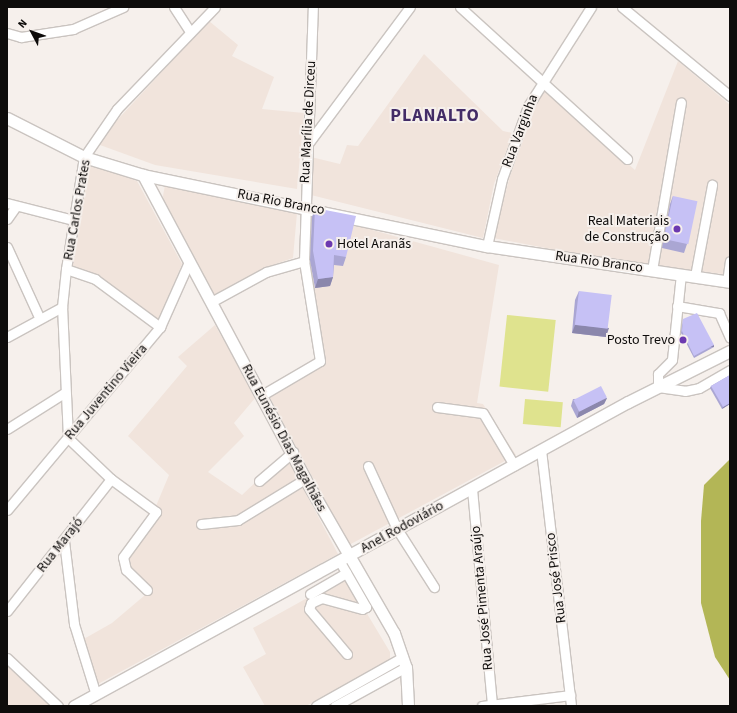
<!DOCTYPE html>
<meta charset="utf-8">
<style>
body{margin:0}
#map{position:relative;width:737px;height:713px;overflow:hidden;background:#f6f0ec;font-family:"Source Sans 3",sans-serif}
div>[style]{position:absolute}
.built>*{inset:0;background:#f1e4dc}
.green>*{inset:0;background:#dfe38e;transform-origin:0 0}
.forest>*{inset:0;background:#b3b656}
.roads{filter:drop-shadow(1px 0 #cac4c0) drop-shadow(-1px 0 #cac4c0) drop-shadow(0 1px #cac4c0) drop-shadow(0 -1px #cac4c0)}
.minor>*{height:9px;margin:-4.5px;padding:0 4.5px;transform-origin:4.5px;border-radius:4.5px;background:#fff}
.major>*{height:11px;margin:-5.5px;padding:0 5.5px;transform-origin:5.5px;border-radius:5.5px;background:#fff}
.wall>*{inset:0;background:#aaa6d3}
.shaded-wall>*{inset:0;background:#8b87ac;transform-origin:0 0}
.building>*{inset:0;background:#c6c1f5;transform-origin:0 0}
.dots>*{width:11px;height:11px;translate:-50% -50%;box-sizing:border-box;border:2px solid #f6f0ec;border-radius:50%}
span{translate:-50% -50%;white-space:nowrap;text-align:center;line-height:1.15;-webkit-text-stroke:4px #f6f0ec;paint-order:stroke}
.street-label{font-size:14px;color:#0e0c0b}
.poi-label{font-size:14px;color:#0e0c0b}
.right{translate:-100% -50%;text-align:right}
.left{translate:0 -50%;text-align:left}
.district-label{font-size:18px;color:#432c67;font-weight:700;letter-spacing:1px}
.frame{position:absolute;inset:0;border:8px solid #0e0c0b;pointer-events:none}
.north{position:absolute;left:12px;top:12px;width:40px;height:40px;-webkit-text-stroke:3px #f6f0ec;paint-order:stroke;rotate:311deg;font-size:11px;font-weight:700;line-height:16px;text-align:center;color:#0e0c0b}
.north::after{content:'';display:block;margin:auto;width:14px;height:18px;background:#0e0c0b;clip-path:polygon(50% 0,100% 100%,50% 72%,0 100%)}
</style>
<div id="map">
<div class="built">
<i style="clip-path:polygon(209px 21px,238px 45px,232px 56px,274px 77px,262px 109px,304px 113px,297px 189px,155px 165px,100px 145px,108px 130px)"></i>
<i style="clip-path:polygon(424px 54px,503px 131px,513px 133px,494px 184px,483px 238px,311px 195px,311px 157px,340px 164px,347px 145px,358px 146px)"></i>
<i style="clip-path:polygon(678px 61px,730px 105px,730px 275px,598px 258px,493px 238px,510px 176px,542px 89px,635px 170px)"></i>
<i style="clip-path:polygon(88px 163px,137px 181px,182px 264px,159px 320px,120px 296px,100px 276px,71px 265px)"></i>
<i style="clip-path:polygon(165px 185px,297px 213px,293px 258px,264px 268px,214px 295px,167px 215px,163px 196px)"></i>
<i style="clip-path:polygon(311px 213px,499px 265px,477px 403px,483px 404px,516px 455px,349px 545px,269px 396px,326px 364px,309px 254px)"></i>
<i style="clip-path:polygon(215px 325px,256px 397px,234px 423px,244px 436px,208px 472px,242px 495px,285px 454px,338px 554px,98px 684px,82px 640px,112px 623px,151px 590px,127px 565px,126px 557px,160px 512px,156px 506px,169px 475px,128px 436px,187px 366px,178px 357px)"></i>
<i style="clip-path:polygon(345px 577px,390px 652px,390px 660px,306px 706px,265px 706px,243px 667px,266px 654px,253px 628px)"></i>
<i style="clip-path:polygon(7px 665px,51px 706px,7px 706px)"></i>
</div>
<div class="green">
<i style="left:507px;top:315px;width:49px;height:72px;rotate:6deg"></i>
<i style="left:525px;top:399px;width:38px;height:25px;rotate:5deg"></i>
</div>
<div class="forest">
<i style="clip-path:polygon(730px 459px,730px 680px,715px 657px,701px 603px,701px 521px,704px 485px)"></i>
</div>
<div class="roads">
<div class="minor">
<i style="left:174px;top:7px;width:30px;rotate:57deg"></i>
<i style="left:460px;top:7px;width:226px;rotate:42.3deg"></i>
<i style="left:622px;top:7px;width:140px;rotate:39.5deg"></i>
<i style="left:7px;top:33px;width:15px;rotate:16deg"></i>
<i style="left:21px;top:37px;width:53px;rotate:-8.7deg"></i>
<i style="left:73px;top:29px;width:55px;rotate:-23.7deg"></i>
<i style="left:307px;top:145px;width:172px;rotate:-53.3deg"></i>
<i style="left:7px;top:203px;width:68px;rotate:14.4deg"></i>
<i style="left:7px;top:219px;width:16px;rotate:-55deg"></i>
<i style="left:487px;top:246px;width:69px;rotate:-77.4deg"></i>
<i style="left:502px;top:179px;width:77px;rotate:-70.4deg"></i>
<i style="left:528px;top:106px;width:117px;rotate:-57.5deg"></i>
<i style="left:7px;top:247px;width:77px;rotate:65.4deg"></i>
<i style="left:66px;top:269px;width:31px;rotate:19deg"></i>
<i style="left:95px;top:279px;width:81px;rotate:36.4deg"></i>
<i style="left:652px;top:270px;width:170px;rotate:-80.2deg"></i>
<i style="left:681px;top:274px;width:86px;rotate:96deg"></i>
<i style="left:672px;top:360px;width:20px;rotate:135deg"></i>
<i style="left:658px;top:374px;width:13px;rotate:90deg"></i>
<i style="left:658px;top:387px;width:27px;rotate:8deg"></i>
<i style="left:685px;top:391px;width:14px;rotate:-12deg"></i>
<i style="left:699px;top:388px;width:36px;rotate:-30deg"></i>
<i style="left:695px;top:276px;width:93px;rotate:-79.4deg"></i>
<i style="left:727px;top:282px;width:21px;rotate:-82deg"></i>
<i style="left:211px;top:302px;width:63px;rotate:-28.6deg"></i>
<i style="left:266px;top:272px;width:40px;rotate:-16deg"></i>
<i style="left:677px;top:306px;width:43px;rotate:9.5deg"></i>
<i style="left:719px;top:313px;width:27px;rotate:66deg"></i>
<i style="left:7px;top:337px;width:63px;rotate:-28.6deg"></i>
<i style="left:262px;top:395px;width:67px;rotate:-30.4deg"></i>
<i style="left:320px;top:361px;width:101px;rotate:-99.1deg"></i>
<i style="left:304px;top:261px;width:254px;rotate:-88deg"></i>
<i style="left:437px;top:407px;width:46px;rotate:7.4deg"></i>
<i style="left:483px;top:413px;width:61px;rotate:59.2deg"></i>
<i style="left:7px;top:429px;width:67px;rotate:-32.3deg"></i>
<i style="left:541px;top:450px;width:258px;rotate:83.3deg"></i>
<i style="left:368px;top:466px;width:69px;rotate:65.3deg"></i>
<i style="left:397px;top:529px;width:69px;rotate:57.5deg"></i>
<i style="left:259px;top:481px;width:45px;rotate:-40.5deg"></i>
<i style="left:472px;top:489px;width:218px;rotate:84.7deg"></i>
<i style="left:7px;top:510px;width:239px;rotate:-50.1deg"></i>
<i style="left:160px;top:327px;width:69px;rotate:-66deg"></i>
<i style="left:201px;top:524px;width:37px;rotate:-6deg"></i>
<i style="left:238px;top:520px;width:79px;rotate:-31.5deg"></i>
<i style="left:64px;top:541px;width:84px;rotate:83.1deg"></i>
<i style="left:74px;top:624px;width:74px;rotate:72.8deg"></i>
<i style="left:340px;top:562px;width:52px;rotate:60deg"></i>
<i style="left:366px;top:607px;width:4px;rotate:153deg"></i>
<i style="left:362px;top:609px;width:41px;rotate:-164.6deg"></i>
<i style="left:322px;top:598px;width:12px;rotate:156deg"></i>
<i style="left:311px;top:603px;width:6px;rotate:108deg"></i>
<i style="left:309px;top:609px;width:59px;rotate:49.8deg"></i>
<i style="left:147px;top:590px;width:29px;rotate:-136deg"></i>
<i style="left:126px;top:570px;width:13px;rotate:-103deg"></i>
<i style="left:123px;top:557px;width:56px;rotate:-53.7deg"></i>
<i style="left:156px;top:512px;width:56px;rotate:-143.7deg"></i>
<i style="left:111px;top:479px;width:59px;rotate:-136.4deg"></i>
<i style="left:68px;top:438px;width:131px;rotate:-92.6deg"></i>
<i style="left:62px;top:307px;width:38px;rotate:-84deg"></i>
<i style="left:66px;top:269px;width:113px;rotate:-80.9deg"></i>
<i style="left:84px;top:157px;width:58px;rotate:-55.5deg"></i>
<i style="left:117px;top:109px;width:141px;rotate:-46.1deg"></i>
<i style="left:310px;top:594px;width:42px;rotate:-30.3deg"></i>
<i style="left:7px;top:611px;width:168px;rotate:-51.8deg"></i>
<i style="left:7px;top:658px;width:70px;rotate:43.3deg"></i>
<i style="left:316px;top:706px;width:100px;rotate:-29.4deg"></i>
<i style="left:335px;top:706px;width:81px;rotate:-28.8deg"></i>
<i style="left:482px;top:706px;width:89px;rotate:-7.1deg"></i>
</div>
<div class="major">
<i style="left:7px;top:118px;width:86px;rotate:26.9deg"></i>
<i style="left:84px;top:157px;width:62px;rotate:17deg"></i>
<i style="left:143px;top:175px;width:351px;rotate:11.7deg"></i>
<i style="left:487px;top:246px;width:246px;rotate:8.4deg"></i>
<i style="left:143px;top:175px;width:344px;rotate:61.9deg"></i>
<i style="left:305px;top:479px;width:178px;rotate:60deg"></i>
<i style="left:394px;top:633px;width:36px;rotate:71deg"></i>
<i style="left:406px;top:667px;width:39px;rotate:87deg"></i>
<i style="left:74px;top:706px;width:632px;rotate:-28.76deg"></i>
<i style="left:628px;top:402px;width:114px;rotate:-26.6deg"></i>
</div>
</div>
<div class="wall">
<i style="clip-path:polygon(673px 196px,687px 244px,684px 253px,662px 248px,670px 204px)"></i>
<i style="clip-path:polygon(315px 208px,346px 257px,343px 266px,334px 265px,333px 277px,330px 286px,315px 288px,310px 260px,312px 217px)"></i>
<i style="clip-path:polygon(579px 291px,606px 337px,572px 333px,575px 300px)"></i>
<i style="clip-path:polygon(683px 319px,714px 347px,694px 358px,681px 333px)"></i>
<i style="clip-path:polygon(730px 375px,730px 404px,722px 409px,710px 388px,711px 386px)"></i>
<i style="clip-path:polygon(607px 398px,604px 404px,577px 418px,571px 406px,573px 399px)"></i>
</div>
<div class="shaded-wall">
<i style="clip-path:polygon(333px 277px,330px 286px,315px 288px,318px 279px)"></i>
<i style="clip-path:polygon(575px 325px,609px 328px,606px 337px,572px 333px)"></i>
<i style="left:714px;top:345px;width:2px;height:23px;rotate:90deg"></i>
<i style="clip-path:polygon(607px 398px,604px 404px,577px 418px,579px 411px)"></i>
<i style="clip-path:polygon(730px 403px,730px 404px,722px 409px,723px 407px)"></i>
</div>
<div class="building">
<i style="left:673px;top:196px;width:25px;height:44px;rotate:12deg"></i>
<i style="clip-path:polygon(315px 208px,356px 216px,346px 257px,334px 255px,333px 277px,318px 279px,313px 251px)"></i>
<i style="left:579px;top:291px;width:33px;height:34px;rotate:7deg"></i>
<i style="clip-path:polygon(697px 313px,714px 345px,694px 356px,682px 331px,683px 319px)"></i>
<i style="clip-path:polygon(730px 375px,730px 403px,723px 407px,711px 386px)"></i>
<i style="left:601px;top:386px;width:13px;height:31px;rotate:63deg"></i>
</div>
<div class="dots">
<i style="left:677px;top:229px;background:#6c39b0"></i>
<i style="left:329px;top:244px;background:#6c39b0"></i>
<i style="left:683px;top:340px;background:#6c39b0"></i>
</div>
<div class="street-label">
<span style="left:308px;top:122px;rotate:-87deg">Rua Marília de Dirceu</span>
<span style="left:520px;top:131px;rotate:-69deg">Rua Varginha</span>
<span style="left:281px;top:202px;rotate:11deg">Rua Rio Branco</span>
<span style="left:77px;top:210px;rotate:-80deg">Rua Carlos Prates</span>
<span style="left:599px;top:262px;rotate:8deg">Rua Rio Branco</span>
<span style="left:106px;top:392px;rotate:-50deg">Rua Juventino Vieira</span>
<span style="left:284px;top:438px;rotate:62deg">Rua Eunésio Dias Magalhães</span>
<span style="left:402px;top:527px;rotate:-29deg">Anel Rodoviário</span>
<span style="left:60px;top:545px;rotate:-52deg">Rua Marajó</span>
<span style="left:556px;top:578px;rotate:-97deg">Rua José Prisco</span>
<span style="left:482px;top:598px;rotate:-95deg">Rua José Pimenta Araújo</span>
</div>
<div class="poi-label">
<span class="right" style="left:669px;top:229px">Real Materiais<br>de Construção</span>
<span class="left" style="left:337px;top:244px">Hotel Aranãs</span>
<span class="right" style="left:675px;top:340px">Posto Trevo</span>
</div>
<div class="district-label">
<span style="left:435px;top:116px">PLANALTO</span>
</div>
<div class="frame"></div>
<div class="north">N</div>
</div>
